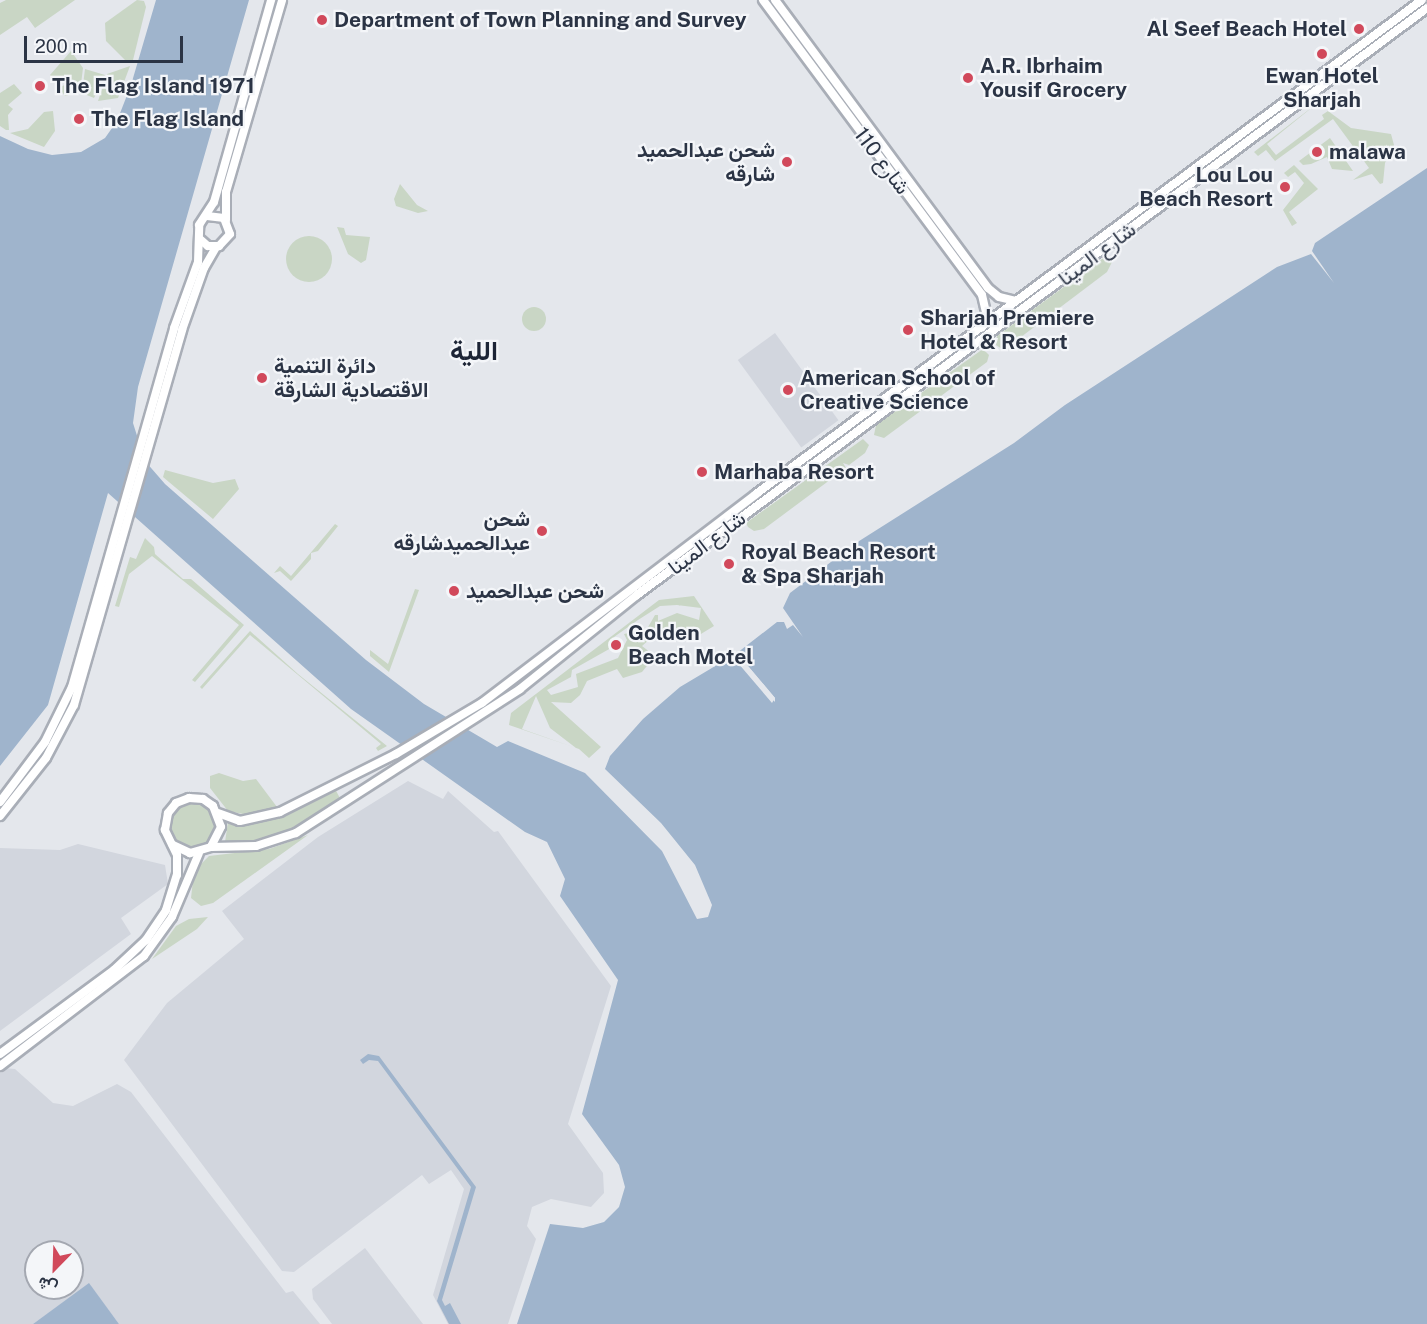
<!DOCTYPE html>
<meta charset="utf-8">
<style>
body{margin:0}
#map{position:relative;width:1427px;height:1324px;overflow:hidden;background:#e4e7ec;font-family:"Public Sans",Vazirmatn,sans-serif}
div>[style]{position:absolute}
.built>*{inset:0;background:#d2d6de;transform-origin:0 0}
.green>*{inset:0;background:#c9d6c5}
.round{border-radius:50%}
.water>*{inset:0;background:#9fb4cc}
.pier>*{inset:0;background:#e4e7ec}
.roads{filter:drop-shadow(2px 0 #a9aeb7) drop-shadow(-2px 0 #a9aeb7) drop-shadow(0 2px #a9aeb7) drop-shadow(0 -2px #a9aeb7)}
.secondary>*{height:8px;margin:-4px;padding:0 4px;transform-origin:4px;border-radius:4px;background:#fff}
.dots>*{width:16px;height:16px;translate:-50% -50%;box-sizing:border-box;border:3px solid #f4f6f9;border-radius:50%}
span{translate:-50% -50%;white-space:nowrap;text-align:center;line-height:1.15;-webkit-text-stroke:4.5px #f4f6f9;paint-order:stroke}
.poi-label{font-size:21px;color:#2b3445;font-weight:700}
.left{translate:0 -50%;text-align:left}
.right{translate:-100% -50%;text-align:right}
.street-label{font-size:21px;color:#2b3445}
.district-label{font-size:27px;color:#1d2536;font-weight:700}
.north{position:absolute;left:24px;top:1240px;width:60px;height:60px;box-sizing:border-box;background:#f4f6f9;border:2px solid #a4a8b1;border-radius:50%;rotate:203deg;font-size:16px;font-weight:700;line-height:24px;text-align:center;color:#2b3445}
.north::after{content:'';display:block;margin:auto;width:21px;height:27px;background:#d1495b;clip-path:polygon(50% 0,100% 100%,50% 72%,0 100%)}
.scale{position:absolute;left:24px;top:36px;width:159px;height:27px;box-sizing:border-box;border:3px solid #2b3445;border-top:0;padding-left:8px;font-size:18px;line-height:21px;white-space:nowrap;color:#2b3445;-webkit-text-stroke:4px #f4f6f9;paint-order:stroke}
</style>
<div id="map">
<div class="built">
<i style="left:775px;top:333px;width:108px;height:46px;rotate:54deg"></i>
<i style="clip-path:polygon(408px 781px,443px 799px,448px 791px,494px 832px,498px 831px,611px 986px,568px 1124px,603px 1173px,604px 1193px,591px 1207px,551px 1199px,532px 1207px,527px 1226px,536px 1239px,508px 1324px,448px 1324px,433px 1295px,464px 1189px,451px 1170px,429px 1184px,422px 1175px,294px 1272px,282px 1271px,124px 1060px,167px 1003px,244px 939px,222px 911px,318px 837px)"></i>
<i style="clip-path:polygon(78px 844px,165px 865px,168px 884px,121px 918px,131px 934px,0 1031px,0 848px,60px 850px)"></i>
<i style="clip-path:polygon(evenodd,4px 1068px,15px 1069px,53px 1103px,73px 1106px,117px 1084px,131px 1092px,286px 1293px,293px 1291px,320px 1324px,119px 1324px,89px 1284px,33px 1324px,0 1324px,0 1071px,4px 1068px,36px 1252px,72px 1252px,72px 1288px,36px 1288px,36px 1252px)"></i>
<i style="clip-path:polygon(365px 1248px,423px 1324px,332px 1324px,313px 1299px,312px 1289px)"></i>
</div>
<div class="green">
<i style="clip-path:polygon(6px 0,75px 0,35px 28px,27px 17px,0 35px,0 3px)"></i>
<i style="clip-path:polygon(137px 0,144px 1px,146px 7px,133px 60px,127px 62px,106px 41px,105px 23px)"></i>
<i style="clip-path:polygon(71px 51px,83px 68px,80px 92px,65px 96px,59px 88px,68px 83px,65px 79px,58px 87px,50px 75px)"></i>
<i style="clip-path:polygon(130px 66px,118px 98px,98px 101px,107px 74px)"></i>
<i style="clip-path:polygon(85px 69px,105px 75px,94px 98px,82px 93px)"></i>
<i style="clip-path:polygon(14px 84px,22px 93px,8px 105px,13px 109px,8px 115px,9px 130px,6px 130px,0 126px,0 93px)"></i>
<i style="clip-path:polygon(1320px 101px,1267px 144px,1276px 155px,1324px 119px,1322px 115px,1328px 111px,1351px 128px,1391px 134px,1394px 145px,1385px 163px,1383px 183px,1380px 184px,1372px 174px,1353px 180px,1369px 168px,1333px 119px,1275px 161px,1266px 150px,1258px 156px,1254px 152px)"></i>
<i style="clip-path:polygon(53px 111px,55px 131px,44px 147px,10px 133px,28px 129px,44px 112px)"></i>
<i style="clip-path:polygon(1330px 138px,1353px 171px,1332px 169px,1327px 157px,1311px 164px,1303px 165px,1299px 161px)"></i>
<i style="clip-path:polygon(1294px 165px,1318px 189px,1289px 212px,1297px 223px,1292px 226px,1283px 210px,1304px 183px,1295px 172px,1288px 177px,1284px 173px)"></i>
<i style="clip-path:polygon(400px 184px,417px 205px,428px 211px,418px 213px,396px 206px,394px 199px)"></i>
<i style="clip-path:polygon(337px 227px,344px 228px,346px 235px,370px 237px,366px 260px,361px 263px,348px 254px)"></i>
<i class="round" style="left:286px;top:236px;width:46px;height:46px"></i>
<i style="clip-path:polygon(1106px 256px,1113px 260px,1107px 272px,1009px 346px,1002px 349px,996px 345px,997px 336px)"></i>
<i class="round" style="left:522px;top:307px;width:24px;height:24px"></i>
<i style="clip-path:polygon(983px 349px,989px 355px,987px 362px,884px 438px,874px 435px,876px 425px)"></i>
<i style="clip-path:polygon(863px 439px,869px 445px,865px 453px,849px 465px,843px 463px,846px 468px,764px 529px,754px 531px,748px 527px,746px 523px)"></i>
<i style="clip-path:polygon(165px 470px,213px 483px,235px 479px,239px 489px,213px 519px,163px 477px)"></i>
<i style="clip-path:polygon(335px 524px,338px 526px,318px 551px,311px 553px,311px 559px,291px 581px,280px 571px,274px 573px,280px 566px,291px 576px)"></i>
<i style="clip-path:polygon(145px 538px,154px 547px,155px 554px,183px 579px,191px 579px,244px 625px,195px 682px,192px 680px,239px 625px,152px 556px,129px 574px,119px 607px,115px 606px,130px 557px,136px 559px)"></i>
<i style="clip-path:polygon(415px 589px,419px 590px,389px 672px,370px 656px,370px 650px,388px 664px)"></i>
<i style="clip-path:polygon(evenodd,694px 596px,714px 626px,696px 637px,684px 629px,659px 631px,642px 646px,655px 656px,642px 672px,623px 678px,617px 669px,587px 681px,580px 695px,571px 703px,551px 702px,601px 747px,589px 758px,579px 749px,509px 725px,511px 713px,659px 600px,694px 596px,677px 605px,701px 608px,699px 620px,677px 613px,658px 621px,658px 615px,655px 615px,647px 629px,624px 634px,627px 640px,618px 658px,576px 674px,578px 687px,551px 695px,547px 690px,571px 677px,572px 670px,611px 648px,614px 637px,638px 620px,660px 606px,677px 605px,694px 596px,536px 696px,550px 728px,576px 748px,522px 729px,536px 696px)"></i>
<i style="clip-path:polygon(250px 631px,298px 674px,387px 746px,378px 751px,376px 748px,381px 744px,250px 635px,202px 689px,200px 687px)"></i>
<i style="clip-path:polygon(219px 773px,243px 781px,256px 779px,277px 807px,248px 815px,228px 811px,210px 788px,210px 776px)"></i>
<i style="clip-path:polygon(334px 787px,342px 802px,302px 826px,259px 841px,225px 842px,228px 822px,248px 824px,275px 818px)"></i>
<i class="round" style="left:170px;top:802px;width:46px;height:46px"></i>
<i style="clip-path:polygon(308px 835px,213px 903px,201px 906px,191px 898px,194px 871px,209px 856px,269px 849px)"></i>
<i style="clip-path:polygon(208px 917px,197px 929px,152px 959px,176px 926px,189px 919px)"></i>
</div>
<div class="water">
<i style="clip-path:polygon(156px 0,249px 0,138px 387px,133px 423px,145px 461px,165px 484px,366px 660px,424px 704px,497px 747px,508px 741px,585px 773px,662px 851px,697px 919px,708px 917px,712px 905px,695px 865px,661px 823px,605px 769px,610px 756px,643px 719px,680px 687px,732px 656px,772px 703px,775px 698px,737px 653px,777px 622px,784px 622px,787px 629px,793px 625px,803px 637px,783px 608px,790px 593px,856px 543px,1014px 443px,1065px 405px,1277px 267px,1311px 254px,1334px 283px,1312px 251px,1315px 243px,1427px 168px,1427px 1324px,517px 1324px,550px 1224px,583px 1228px,604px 1222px,619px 1207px,625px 1187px,619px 1165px,582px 1114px,618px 980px,560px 896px,565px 879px,547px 842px,525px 832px,351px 709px,108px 493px,48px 705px,0 766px,0 136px,28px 149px,52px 155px,81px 152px,105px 138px,117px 121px,131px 85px)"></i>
<i style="clip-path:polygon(368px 1054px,379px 1056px,476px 1187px,442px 1300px,445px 1306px,450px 1303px,461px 1324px,449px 1324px,437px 1301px,471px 1187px,378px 1061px,369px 1060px,363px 1064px,360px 1060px)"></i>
<i style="clip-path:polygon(89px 1283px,119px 1324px,33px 1324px)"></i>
</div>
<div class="pier">
<i style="clip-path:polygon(737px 653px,775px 698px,775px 702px,732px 656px)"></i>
</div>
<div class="roads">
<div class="secondary">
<i style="left:763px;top:0;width:367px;rotate:53.4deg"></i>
<i style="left:982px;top:295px;width:18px;rotate:77deg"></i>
<i style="left:986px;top:313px;width:15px;rotate:106deg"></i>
<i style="left:775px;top:0;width:358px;rotate:53.5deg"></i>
<i style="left:988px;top:288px;width:14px;rotate:39deg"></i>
<i style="left:999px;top:297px;width:17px;rotate:13deg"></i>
<i style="left:226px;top:220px;width:28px;rotate:-90deg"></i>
<i style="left:226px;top:192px;width:200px;rotate:-73.7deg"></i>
<i style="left:201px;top:240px;width:9px;rotate:41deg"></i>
<i style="left:208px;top:246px;width:11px"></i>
<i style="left:219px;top:246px;width:16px;rotate:-47deg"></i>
<i style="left:230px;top:234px;width:17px;rotate:-111deg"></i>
<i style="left:224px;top:218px;width:17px;rotate:-173deg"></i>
<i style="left:0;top:802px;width:75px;rotate:-53.1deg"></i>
<i style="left:45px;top:742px;width:61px;rotate:-63.9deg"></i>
<i style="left:72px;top:687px;width:373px;rotate:-74.1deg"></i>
<i style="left:174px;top:328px;width:70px;rotate:-70deg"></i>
<i style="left:198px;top:262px;width:37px;rotate:-88deg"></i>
<i style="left:199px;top:225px;width:27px;rotate:-57deg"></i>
<i style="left:214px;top:202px;width:210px;rotate:-74.2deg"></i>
<i style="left:218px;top:813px;width:23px;rotate:20deg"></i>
<i style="left:240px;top:821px;width:41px;rotate:-12.7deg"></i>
<i style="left:280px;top:812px;width:130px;rotate:-26.6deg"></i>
<i style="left:396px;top:754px;width:100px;rotate:-30.7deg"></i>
<i style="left:482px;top:703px;width:345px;rotate:-37.3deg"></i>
<i style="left:756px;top:494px;width:829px;rotate:-36.57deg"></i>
<i style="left:0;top:816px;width:74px;rotate:-51.6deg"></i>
<i style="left:46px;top:758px;width:60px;rotate:-62.2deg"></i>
<i style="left:74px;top:705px;width:390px;rotate:-73.9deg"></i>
<i style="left:182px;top:330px;width:66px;rotate:-70.5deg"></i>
<i style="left:204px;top:268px;width:24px;rotate:-60deg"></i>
<i style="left:211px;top:847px;width:45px;rotate:-1.3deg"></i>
<i style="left:256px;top:846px;width:42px;rotate:-18deg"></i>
<i style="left:296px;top:833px;width:266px;rotate:-32.7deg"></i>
<i style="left:520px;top:689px;width:150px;rotate:-38.8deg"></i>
<i style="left:637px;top:595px;width:984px;rotate:-36.61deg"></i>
<i style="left:0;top:1054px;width:142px;rotate:-36.4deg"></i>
<i style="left:114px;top:970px;width:44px;rotate:-43.2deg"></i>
<i style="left:146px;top:940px;width:36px;rotate:-56deg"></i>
<i style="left:166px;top:910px;width:37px;rotate:-73deg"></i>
<i style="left:177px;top:875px;width:20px;rotate:-90deg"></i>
<i style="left:177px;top:855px;width:28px;rotate:-116deg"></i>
<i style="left:165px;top:830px;width:17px;rotate:-80deg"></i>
<i style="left:168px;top:813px;width:13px;rotate:-51deg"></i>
<i style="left:176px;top:803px;width:14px;rotate:-21deg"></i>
<i style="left:189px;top:798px;width:14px;rotate:4deg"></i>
<i style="left:203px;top:799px;width:12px;rotate:35deg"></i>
<i style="left:213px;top:806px;width:22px;rotate:69deg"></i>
<i style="left:221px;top:827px;width:22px;rotate:117deg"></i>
<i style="left:211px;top:847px;width:22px;rotate:164deg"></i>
<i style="left:190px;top:853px;width:19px;rotate:-155deg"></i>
<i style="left:0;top:1066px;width:181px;rotate:-37.4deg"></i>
<i style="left:144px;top:956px;width:48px;rotate:-54.3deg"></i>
<i style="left:172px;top:917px;width:69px;rotate:-67.1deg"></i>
</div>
</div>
<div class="dots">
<i style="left:322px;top:20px;background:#d1495b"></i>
<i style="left:1359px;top:29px;background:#d1495b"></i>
<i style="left:1322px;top:54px;background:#d1495b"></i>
<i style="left:968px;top:78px;background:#d1495b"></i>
<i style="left:40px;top:86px;background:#d1495b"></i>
<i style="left:79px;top:119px;background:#d1495b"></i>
<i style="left:1317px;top:152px;background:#d1495b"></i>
<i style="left:787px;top:162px;background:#d1495b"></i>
<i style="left:1285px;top:187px;background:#d1495b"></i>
<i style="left:908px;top:330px;background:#d1495b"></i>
<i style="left:262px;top:378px;background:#d1495b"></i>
<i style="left:788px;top:390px;background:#d1495b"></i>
<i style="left:702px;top:472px;background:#d1495b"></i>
<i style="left:542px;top:531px;background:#d1495b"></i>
<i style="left:729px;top:564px;background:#d1495b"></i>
<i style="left:454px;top:591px;background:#d1495b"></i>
<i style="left:616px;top:645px;background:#d1495b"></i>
</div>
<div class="poi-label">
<span class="left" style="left:334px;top:20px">Department of Town Planning and Survey</span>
<span class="right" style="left:1347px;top:29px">Al Seef Beach Hotel</span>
<span class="left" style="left:980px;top:78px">A.R. Ibrhaim<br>Yousif Grocery</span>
<span style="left:1322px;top:88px">Ewan Hotel<br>Sharjah</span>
<span class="left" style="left:52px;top:86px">The Flag Island 1971</span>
<span class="left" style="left:91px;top:119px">The Flag Island</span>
<span class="right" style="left:775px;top:162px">شحن عبدالحميد<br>شارقه</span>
<span class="left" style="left:1329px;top:152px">malawa</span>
<span class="right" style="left:1273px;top:187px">Lou Lou<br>Beach Resort</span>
<span class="left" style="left:920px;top:330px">Sharjah Premiere<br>Hotel &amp; Resort</span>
<span class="left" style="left:274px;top:378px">دائرة التنمية<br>الاقتصادية الشارقة</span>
<span class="left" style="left:800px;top:390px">American School of<br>Creative Science</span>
<span class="left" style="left:714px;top:472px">Marhaba Resort</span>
<span class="right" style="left:530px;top:531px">شحن<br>عبدالحميدشارقه</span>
<span class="left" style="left:741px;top:564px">Royal Beach Resort<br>&amp; Spa Sharjah</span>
<span class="left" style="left:466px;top:591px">شحن عبدالحميد</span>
<span class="left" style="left:628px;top:645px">Golden<br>Beach Motel</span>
</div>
<div class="street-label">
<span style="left:882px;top:161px;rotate:53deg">شارع 110</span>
<span style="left:1097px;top:254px;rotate:-37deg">شارع المينا</span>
<span style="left:707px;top:543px;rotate:-37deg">شارع المينا</span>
</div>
<div class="district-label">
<span style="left:474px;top:351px">اللية</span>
</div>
<div class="north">ش</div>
<div class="scale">200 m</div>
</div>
